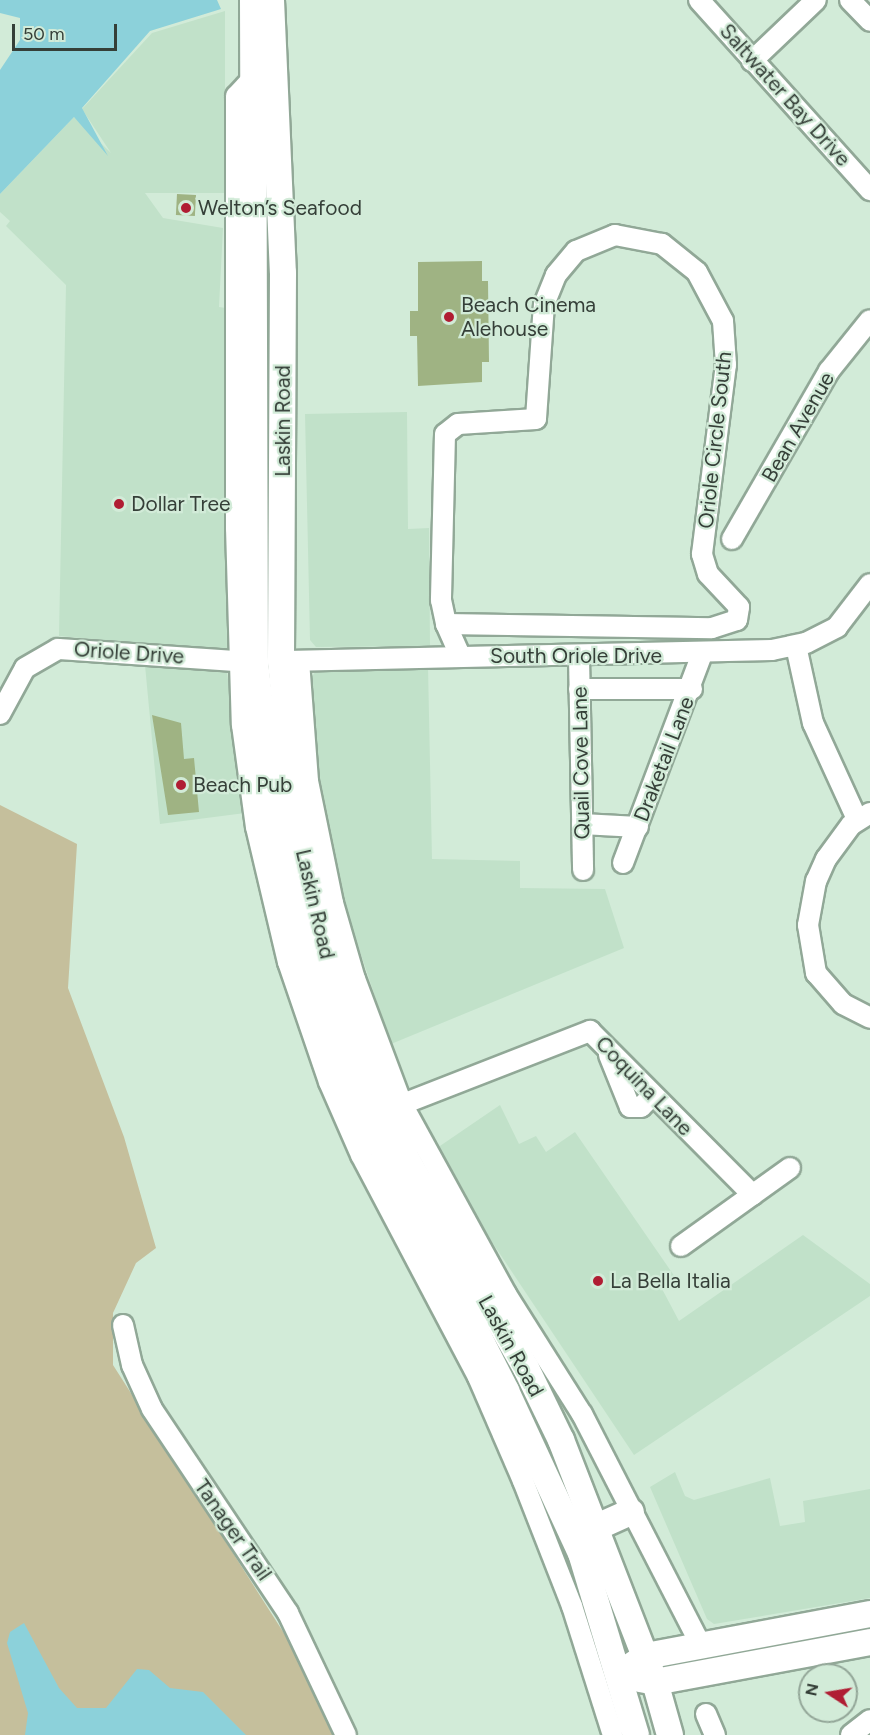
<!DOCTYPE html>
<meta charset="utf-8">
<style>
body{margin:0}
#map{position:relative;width:870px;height:1735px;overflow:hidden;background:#d2ebd8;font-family:Figtree,sans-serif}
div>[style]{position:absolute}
.built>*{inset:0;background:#c1e1c9}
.green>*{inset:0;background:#c5bf9c}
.water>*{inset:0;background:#8cd1da}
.building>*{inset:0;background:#9fb383;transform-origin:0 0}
.roads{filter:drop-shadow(2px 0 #91a897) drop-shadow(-2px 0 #91a897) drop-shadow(0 2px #91a897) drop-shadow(0 -2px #91a897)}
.minor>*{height:20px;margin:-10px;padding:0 10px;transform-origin:10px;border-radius:10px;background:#fff}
.major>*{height:26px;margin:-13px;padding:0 13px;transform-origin:13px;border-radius:13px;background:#fff}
.dots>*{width:16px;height:16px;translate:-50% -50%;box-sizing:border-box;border:3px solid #d2ebd8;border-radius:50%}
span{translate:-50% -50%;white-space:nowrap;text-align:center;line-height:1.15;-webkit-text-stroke:4.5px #d2ebd8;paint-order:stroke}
.street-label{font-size:21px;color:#353f38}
.poi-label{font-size:21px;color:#353f38}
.left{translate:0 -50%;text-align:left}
.north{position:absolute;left:798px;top:1663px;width:60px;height:60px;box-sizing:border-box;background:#d2ebd8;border:2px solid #93a698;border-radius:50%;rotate:282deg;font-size:16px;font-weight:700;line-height:24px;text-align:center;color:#353f38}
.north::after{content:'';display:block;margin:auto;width:21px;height:27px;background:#b01d33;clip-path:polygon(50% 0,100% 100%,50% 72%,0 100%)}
.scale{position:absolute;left:12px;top:24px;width:105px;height:27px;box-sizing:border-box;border:3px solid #353f38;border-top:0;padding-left:8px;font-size:18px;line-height:21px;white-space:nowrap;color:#353f38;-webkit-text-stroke:4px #d2ebd8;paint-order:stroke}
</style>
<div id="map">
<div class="built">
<i style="clip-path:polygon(225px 11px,225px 193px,145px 193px,163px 218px,223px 228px,219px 307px,226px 308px,227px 672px,245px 813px,160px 824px,143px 644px,59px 636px,66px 285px,6px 226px,10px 221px,0 212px,0 194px,74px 117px,111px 153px,82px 109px,152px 33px)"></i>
<i style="clip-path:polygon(407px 412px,408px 529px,429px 528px,430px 646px,316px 647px,310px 640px,305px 414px)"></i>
<i style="clip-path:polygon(428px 667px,432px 859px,520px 861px,520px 888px,605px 889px,624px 948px,391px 1044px,344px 904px,320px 790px,308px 681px,317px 670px)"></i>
<i style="clip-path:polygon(500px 1105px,519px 1144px,536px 1136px,546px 1152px,575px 1132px,675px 1277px,661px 1287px,679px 1321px,803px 1235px,870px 1284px,870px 1296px,634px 1455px,480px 1224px,437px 1148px)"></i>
<i style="clip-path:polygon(675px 1472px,685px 1496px,694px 1500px,770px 1478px,780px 1526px,805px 1522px,803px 1501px,870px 1489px,870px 1598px,714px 1624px,707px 1619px,650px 1487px)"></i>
</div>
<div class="green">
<i style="clip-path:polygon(0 805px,77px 844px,68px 988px,124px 1137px,156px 1248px,136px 1263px,113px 1313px,113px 1365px,303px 1663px,335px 1735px,0 1735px)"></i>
</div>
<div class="water">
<i style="clip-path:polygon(0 0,217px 0,221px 9px,150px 31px,82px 108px,108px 156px,74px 117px,0 194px,0 70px,20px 40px,20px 18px,0 13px)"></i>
<i style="clip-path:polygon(24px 1623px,59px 1688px,77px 1708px,106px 1708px,137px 1669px,149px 1670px,170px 1688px,203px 1692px,246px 1735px,25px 1735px,28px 1713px,7px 1643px,10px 1632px)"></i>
</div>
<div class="building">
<i style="left:177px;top:194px;width:19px;height:21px;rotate:3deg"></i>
<i style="clip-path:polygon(482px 261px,482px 281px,488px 281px,489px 362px,482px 362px,482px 382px,418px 386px,417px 336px,410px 336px,410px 311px,418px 311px,418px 262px)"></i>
<i style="clip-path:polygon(152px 715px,181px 723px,184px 759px,194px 758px,199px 812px,168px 815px)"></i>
</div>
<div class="roads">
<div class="minor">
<i style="left:699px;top:0;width:256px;rotate:48deg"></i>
<i style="left:850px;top:0;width:29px;rotate:46deg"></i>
<i style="left:752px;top:61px;width:88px;rotate:-43.6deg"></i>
<i style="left:254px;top:77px;width:26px;rotate:133deg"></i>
<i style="left:236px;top:96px;width:432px;rotate:90deg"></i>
<i style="left:236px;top:528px;width:197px;rotate:88.3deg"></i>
<i style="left:242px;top:725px;width:103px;rotate:82.2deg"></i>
<i style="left:256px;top:827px;width:139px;rotate:76.7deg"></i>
<i style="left:288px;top:962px;width:127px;rotate:71.1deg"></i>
<i style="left:329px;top:1082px;width:80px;rotate:66.3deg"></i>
<i style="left:361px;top:1155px;width:251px;rotate:62.2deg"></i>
<i style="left:478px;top:1377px;width:113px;rotate:66.6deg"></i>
<i style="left:523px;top:1481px;width:134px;rotate:68.6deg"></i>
<i style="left:572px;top:1606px;width:135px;rotate:72.4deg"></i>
<i style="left:732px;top:539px;width:194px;rotate:-60deg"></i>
<i style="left:829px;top:371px;width:65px;rotate:-51.2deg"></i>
<i style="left:446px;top:624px;width:266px;rotate:0.9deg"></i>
<i style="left:712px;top:628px;width:26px;rotate:-18deg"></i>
<i style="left:737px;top:620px;width:13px;rotate:-81deg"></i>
<i style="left:739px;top:607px;width:45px;rotate:-133.2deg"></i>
<i style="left:708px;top:574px;width:21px;rotate:-107deg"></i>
<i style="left:702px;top:554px;width:191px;rotate:-82.8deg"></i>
<i style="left:726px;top:365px;width:44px;rotate:-93.9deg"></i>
<i style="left:723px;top:321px;width:55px;rotate:-118deg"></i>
<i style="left:697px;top:272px;width:45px;rotate:-141.3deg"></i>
<i style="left:662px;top:244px;width:48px;rotate:-169.2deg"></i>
<i style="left:615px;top:235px;width:42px;rotate:157.7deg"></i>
<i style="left:576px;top:251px;width:31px;rotate:130deg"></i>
<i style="left:556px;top:275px;width:31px;rotate:112deg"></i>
<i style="left:544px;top:304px;width:115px;rotate:94deg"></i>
<i style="left:536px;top:419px;width:78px;rotate:176.3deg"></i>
<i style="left:458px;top:424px;width:16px;rotate:142deg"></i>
<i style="left:445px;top:434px;width:166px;rotate:91.4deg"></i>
<i style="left:441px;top:600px;width:25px;rotate:78deg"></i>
<i style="left:446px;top:624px;width:36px;rotate:66deg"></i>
<i style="left:796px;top:646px;width:79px;rotate:77.6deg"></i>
<i style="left:813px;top:723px;width:106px;rotate:65.4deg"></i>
<i style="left:579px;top:657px;width:213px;rotate:88.9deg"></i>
<i style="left:287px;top:661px;width:485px;rotate:-1.3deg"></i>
<i style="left:772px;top:650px;width:35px;rotate:-12deg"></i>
<i style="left:806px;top:643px;width:35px;rotate:-27deg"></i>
<i style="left:837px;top:627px;width:54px;rotate:-52.5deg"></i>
<i style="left:299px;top:661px;width:120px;rotate:85.7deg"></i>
<i style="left:308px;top:781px;width:125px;rotate:78.4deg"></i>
<i style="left:333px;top:903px;width:79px;rotate:73.9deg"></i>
<i style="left:355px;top:979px;width:134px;rotate:69.4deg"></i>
<i style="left:402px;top:1104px;width:217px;rotate:61.3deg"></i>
<i style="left:506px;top:1294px;width:142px;rotate:57.7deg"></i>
<i style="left:582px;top:1414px;width:261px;rotate:62.8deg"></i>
<i style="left:579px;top:689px;width:113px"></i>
<i style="left:0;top:714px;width:52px;rotate:-61.5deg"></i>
<i style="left:25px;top:668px;width:38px;rotate:-30deg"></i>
<i style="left:58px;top:649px;width:193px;rotate:3.9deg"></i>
<i style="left:870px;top:813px;width:22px;rotate:148deg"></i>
<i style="left:851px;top:825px;width:42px;rotate:126.3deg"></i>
<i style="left:826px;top:859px;width:24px;rotate:114deg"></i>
<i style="left:816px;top:881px;width:45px;rotate:100.3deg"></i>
<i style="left:808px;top:925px;width:49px;rotate:80.5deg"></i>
<i style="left:816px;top:973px;width:41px;rotate:48.9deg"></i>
<i style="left:843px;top:1004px;width:30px;rotate:27deg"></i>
<i style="left:582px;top:824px;width:56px;rotate:3.1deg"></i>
<i style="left:623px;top:863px;width:223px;rotate:-69.3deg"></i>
<i style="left:609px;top:1055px;width:56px;rotate:68deg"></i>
<i style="left:630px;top:1107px;width:11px"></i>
<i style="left:641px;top:1107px;width:16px;rotate:-45deg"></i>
<i style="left:390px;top:1109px;width:215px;rotate:-21.3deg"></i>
<i style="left:590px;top:1031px;width:231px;rotate:45.2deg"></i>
<i style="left:681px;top:1246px;width:134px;rotate:-35.6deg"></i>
<i style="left:123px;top:1325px;width:41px;rotate:77.3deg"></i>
<i style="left:132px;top:1365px;width:48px;rotate:65.6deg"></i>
<i style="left:152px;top:1409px;width:245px;rotate:56.3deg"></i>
<i style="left:288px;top:1613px;width:135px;rotate:64.6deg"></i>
<i style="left:706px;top:1714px;width:23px;rotate:67deg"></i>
<i style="left:851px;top:1735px;width:24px;rotate:-38deg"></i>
</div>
<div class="major">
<i style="left:253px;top:0;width:662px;rotate:89.83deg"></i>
<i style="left:255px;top:662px;width:151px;rotate:83.5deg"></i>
<i style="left:272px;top:812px;width:175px;rotate:75.8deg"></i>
<i style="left:315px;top:982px;width:130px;rotate:69.8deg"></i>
<i style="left:360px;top:1104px;width:322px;rotate:63deg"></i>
<i style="left:506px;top:1391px;width:179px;rotate:65.2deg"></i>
<i style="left:581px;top:1553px;width:190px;rotate:73.2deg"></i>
<i style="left:271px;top:0;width:273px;rotate:87.5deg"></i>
<i style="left:283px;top:273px;width:388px;rotate:90.3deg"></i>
<i style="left:281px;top:661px;width:144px;rotate:84.8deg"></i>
<i style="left:294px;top:804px;width:119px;rotate:78.9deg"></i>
<i style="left:317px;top:921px;width:170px;rotate:71.5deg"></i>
<i style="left:371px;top:1082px;width:88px;rotate:65.2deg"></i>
<i style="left:408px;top:1162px;width:237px;rotate:60.2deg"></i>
<i style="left:526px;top:1368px;width:80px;rotate:64.1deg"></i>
<i style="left:561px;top:1440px;width:260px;rotate:68.8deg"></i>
<i style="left:655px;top:1682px;width:55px;rotate:74.2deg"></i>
<i style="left:597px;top:1527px;width:37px;rotate:-24deg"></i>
<i style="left:631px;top:1666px;width:18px;rotate:-34deg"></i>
<i style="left:646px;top:1656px;width:228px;rotate:-10.6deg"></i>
<i style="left:640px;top:1679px;width:15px;rotate:11deg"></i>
<i style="left:655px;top:1682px;width:219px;rotate:-10.5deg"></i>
</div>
</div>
<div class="dots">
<i style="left:186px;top:208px;background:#b01d33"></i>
<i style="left:449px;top:317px;background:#b01d33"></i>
<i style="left:119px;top:504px;background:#b01d33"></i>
<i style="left:181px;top:785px;background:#b01d33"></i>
<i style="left:598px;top:1281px;background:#b01d33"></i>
</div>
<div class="street-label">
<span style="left:785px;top:95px;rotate:48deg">Saltwater Bay Drive</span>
<span style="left:283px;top:421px;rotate:-90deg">Laskin Road</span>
<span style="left:798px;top:427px;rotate:-60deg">Bean Avenue</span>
<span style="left:715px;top:440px;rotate:-84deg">Oriole Circle South</span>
<span style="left:129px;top:653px;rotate:4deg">Oriole Drive</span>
<span style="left:576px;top:656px">South Oriole Drive</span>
<span style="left:664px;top:759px;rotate:-69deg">Draketail Lane</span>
<span style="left:581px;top:763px;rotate:-91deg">Quail Cove Lane</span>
<span style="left:315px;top:904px;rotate:77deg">Laskin Road</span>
<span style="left:644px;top:1086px;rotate:46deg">Coquina Lane</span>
<span style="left:511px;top:1346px;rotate:61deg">Laskin Road</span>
<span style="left:233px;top:1530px;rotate:55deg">Tanager Trail</span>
</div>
<div class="poi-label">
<span class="left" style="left:198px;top:208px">Welton’s Seafood</span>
<span class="left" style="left:461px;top:317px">Beach Cinema<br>Alehouse</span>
<span class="left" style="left:131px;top:504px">Dollar Tree</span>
<span class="left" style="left:193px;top:785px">Beach Pub</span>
<span class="left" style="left:610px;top:1281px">La Bella Italia</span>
</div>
<div class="north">N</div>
<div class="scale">50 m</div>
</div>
